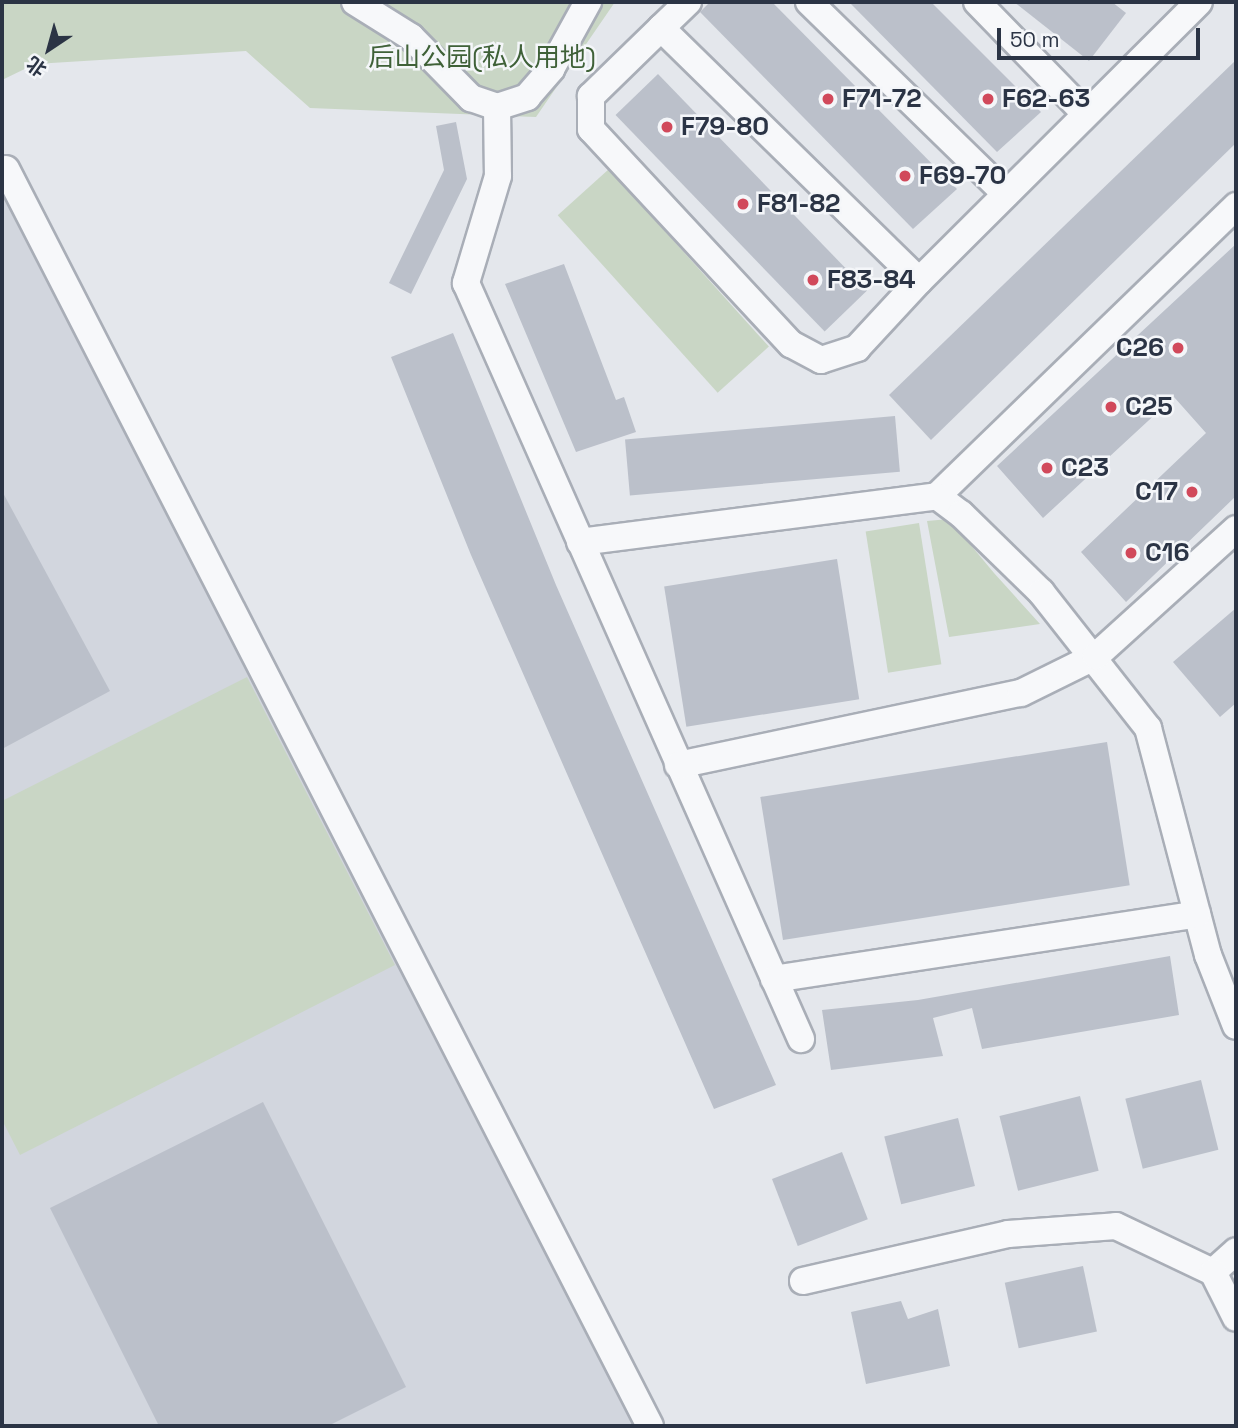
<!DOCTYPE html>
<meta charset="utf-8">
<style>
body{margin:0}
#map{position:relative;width:1238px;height:1428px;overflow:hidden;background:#e4e7ec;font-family:"Space Grotesk","Noto Sans SC",sans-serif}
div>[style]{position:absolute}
.built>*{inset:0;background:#d2d6de}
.green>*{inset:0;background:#c9d6c5;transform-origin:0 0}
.building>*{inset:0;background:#bbc0ca;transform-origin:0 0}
.roads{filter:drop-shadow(2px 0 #a9aeb7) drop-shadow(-2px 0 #a9aeb7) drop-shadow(0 2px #a9aeb7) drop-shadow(0 -2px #a9aeb7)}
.minor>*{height:26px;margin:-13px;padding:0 13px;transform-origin:13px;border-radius:13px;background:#f7f8fa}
.dots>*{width:19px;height:19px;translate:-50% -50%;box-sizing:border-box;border:4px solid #f4f6f9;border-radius:50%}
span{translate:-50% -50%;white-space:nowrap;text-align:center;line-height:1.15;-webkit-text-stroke:5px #f4f6f9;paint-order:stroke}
.park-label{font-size:26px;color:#3f6138}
.poi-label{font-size:26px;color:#2b3445;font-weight:700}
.left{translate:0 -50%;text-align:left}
.right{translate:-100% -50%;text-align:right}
.frame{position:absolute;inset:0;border:4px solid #2b3445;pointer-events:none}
.north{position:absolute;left:14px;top:14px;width:70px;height:70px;-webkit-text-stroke:5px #f4f6f9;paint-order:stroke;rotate:216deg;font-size:19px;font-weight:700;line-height:28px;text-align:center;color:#2b3445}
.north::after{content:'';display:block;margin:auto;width:24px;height:32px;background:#2b3445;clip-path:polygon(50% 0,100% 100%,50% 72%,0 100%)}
.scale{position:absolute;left:997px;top:28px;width:203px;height:32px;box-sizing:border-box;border:4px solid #2b3445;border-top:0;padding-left:9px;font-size:21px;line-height:24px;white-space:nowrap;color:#2b3445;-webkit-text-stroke:5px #f4f6f9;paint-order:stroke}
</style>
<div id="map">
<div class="built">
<i style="clip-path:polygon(2px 171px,650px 1426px,2px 1426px)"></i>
</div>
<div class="green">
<i style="clip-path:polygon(2px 2px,615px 2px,536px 117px,310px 108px,246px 51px,35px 64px,2px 80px)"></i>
<i style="left:609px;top:169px;width:239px;height:69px;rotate:48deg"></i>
<i style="clip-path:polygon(949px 519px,994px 573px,1040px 624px,949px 637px,927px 521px)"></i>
<i style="left:919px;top:523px;width:143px;height:54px;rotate:81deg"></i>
<i style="clip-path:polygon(247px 677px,395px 965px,20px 1155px,2px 1120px,2px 801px)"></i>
</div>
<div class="building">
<i style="clip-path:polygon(710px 2px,772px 2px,957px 189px,913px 229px,700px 12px)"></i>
<i style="clip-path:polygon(849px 2px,931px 2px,1041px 112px,997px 152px)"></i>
<i style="clip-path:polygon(1014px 2px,1112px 2px,1126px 13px,1089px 61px)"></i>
<i style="clip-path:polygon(1236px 60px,1236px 143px,931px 440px,889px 395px)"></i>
<i style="left:658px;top:74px;width:301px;height:59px;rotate:46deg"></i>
<i style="clip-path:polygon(456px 122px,467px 179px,411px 294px,389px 283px,444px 170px,436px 126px)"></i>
<i style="clip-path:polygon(1236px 244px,1236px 496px,1126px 602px,1081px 552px,1206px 433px,1174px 397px,1043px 518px,997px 466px)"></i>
<i style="clip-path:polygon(564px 264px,616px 400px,624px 397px,636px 432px,576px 452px,505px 284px)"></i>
<i style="clip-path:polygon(453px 333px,556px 585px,776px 1085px,714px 1109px,471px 555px,391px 357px)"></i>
<i style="left:895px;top:416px;width:56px;height:271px;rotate:85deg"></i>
<i style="clip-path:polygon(2px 491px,110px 691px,2px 749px)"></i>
<i style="left:837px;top:559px;width:142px;height:175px;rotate:81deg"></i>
<i style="clip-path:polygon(1236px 608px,1236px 703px,1220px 717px,1173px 662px)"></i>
<i style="left:1107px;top:742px;width:145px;height:351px;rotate:81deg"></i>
<i style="clip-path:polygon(1170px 956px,1179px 1015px,982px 1049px,972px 1008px,933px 1018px,943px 1056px,831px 1070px,822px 1010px,918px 1000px)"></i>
<i style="left:1201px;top:1080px;width:72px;height:78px;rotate:76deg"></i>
<i style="left:1080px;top:1096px;width:77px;height:83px;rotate:76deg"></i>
<i style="clip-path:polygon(263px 1102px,406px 1387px,328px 1426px,159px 1426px,50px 1208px)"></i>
<i style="left:958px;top:1118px;width:70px;height:76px;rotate:76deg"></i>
<i style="left:842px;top:1152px;width:72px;height:75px;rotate:69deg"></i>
<i style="left:1083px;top:1266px;width:67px;height:80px;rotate:78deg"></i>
<i style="clip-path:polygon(901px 1301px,908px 1319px,938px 1309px,950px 1366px,866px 1384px,851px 1312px)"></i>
</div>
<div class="roads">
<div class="minor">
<i style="left:355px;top:2px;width:66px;rotate:32deg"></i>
<i style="left:411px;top:37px;width:86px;rotate:45.5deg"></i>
<i style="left:471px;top:98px;width:28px;rotate:19deg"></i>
<i style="left:497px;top:107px;width:32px;rotate:-18deg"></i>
<i style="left:527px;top:97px;width:37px;rotate:-49deg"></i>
<i style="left:551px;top:69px;width:77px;rotate:-61.1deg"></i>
<i style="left:688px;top:2px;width:37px;rotate:136deg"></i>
<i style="left:661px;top:28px;width:361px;rotate:44.4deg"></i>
<i style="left:919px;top:281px;width:395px;rotate:-44.9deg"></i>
<i style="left:809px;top:2px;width:275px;rotate:44.3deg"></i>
<i style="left:977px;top:2px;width:156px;rotate:45.8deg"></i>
<i style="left:661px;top:28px;width:98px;rotate:135.8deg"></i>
<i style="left:591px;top:96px;width:33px;rotate:90deg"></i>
<i style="left:591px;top:129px;width:294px;rotate:47.1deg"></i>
<i style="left:791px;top:344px;width:34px;rotate:28deg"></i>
<i style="left:821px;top:360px;width:38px;rotate:-18deg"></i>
<i style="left:857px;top:348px;width:91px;rotate:-47.2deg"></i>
<i style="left:497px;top:107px;width:69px;rotate:89.2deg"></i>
<i style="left:498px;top:176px;width:112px;rotate:106.7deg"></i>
<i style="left:466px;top:283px;width:827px;rotate:66.1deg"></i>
<i style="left:6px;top:169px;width:1412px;rotate:62.87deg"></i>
<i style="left:937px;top:496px;width:417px;rotate:-44.1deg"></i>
<i style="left:580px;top:542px;width:360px;rotate:-7.3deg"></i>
<i style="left:937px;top:496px;width:30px;rotate:37deg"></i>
<i style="left:961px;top:514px;width:112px;rotate:44.3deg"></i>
<i style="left:1041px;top:592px;width:173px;rotate:51.8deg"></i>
<i style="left:1148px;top:728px;width:235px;rotate:75.2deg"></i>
<i style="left:1208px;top:955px;width:76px;rotate:68.5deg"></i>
<i style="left:678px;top:765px;width:350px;rotate:-11.9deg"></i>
<i style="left:1021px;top:693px;width:84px;rotate:-26.3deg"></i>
<i style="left:1096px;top:656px;width:189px;rotate:-42.2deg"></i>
<i style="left:774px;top:979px;width:428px;rotate:-8.7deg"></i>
<i style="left:1213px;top:1272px;width:31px;rotate:-42deg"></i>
<i style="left:803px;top:1281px;width:210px;rotate:-12.9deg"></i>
<i style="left:1008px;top:1234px;width:108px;rotate:-4.2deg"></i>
<i style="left:1116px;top:1226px;width:107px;rotate:25.4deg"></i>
<i style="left:1213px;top:1272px;width:51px;rotate:63.4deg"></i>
</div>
</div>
<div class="dots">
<i style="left:828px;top:99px;background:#d1495b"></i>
<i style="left:988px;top:99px;background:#d1495b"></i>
<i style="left:667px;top:127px;background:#d1495b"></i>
<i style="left:905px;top:176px;background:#d1495b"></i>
<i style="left:743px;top:204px;background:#d1495b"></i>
<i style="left:813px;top:280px;background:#d1495b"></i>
<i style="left:1178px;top:348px;background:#d1495b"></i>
<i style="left:1111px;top:407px;background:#d1495b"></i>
<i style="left:1047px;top:468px;background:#d1495b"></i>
<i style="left:1192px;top:492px;background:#d1495b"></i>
<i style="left:1131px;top:553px;background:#d1495b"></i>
</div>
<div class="park-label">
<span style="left:482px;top:58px">后山公园(私人用地)</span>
</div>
<div class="poi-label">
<span class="left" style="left:842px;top:99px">F71-72</span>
<span class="left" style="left:1002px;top:99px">F62-63</span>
<span class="left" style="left:681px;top:127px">F79-80</span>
<span class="left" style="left:919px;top:176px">F69-70</span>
<span class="left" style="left:757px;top:204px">F81-82</span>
<span class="left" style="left:827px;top:280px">F83-84</span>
<span class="right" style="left:1164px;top:348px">C26</span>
<span class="left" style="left:1125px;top:407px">C25</span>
<span class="left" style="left:1061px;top:468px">C23</span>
<span class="right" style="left:1178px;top:492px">C17</span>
<span class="left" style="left:1145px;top:553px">C16</span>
</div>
<div class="frame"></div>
<div class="north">北</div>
<div class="scale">50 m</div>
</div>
